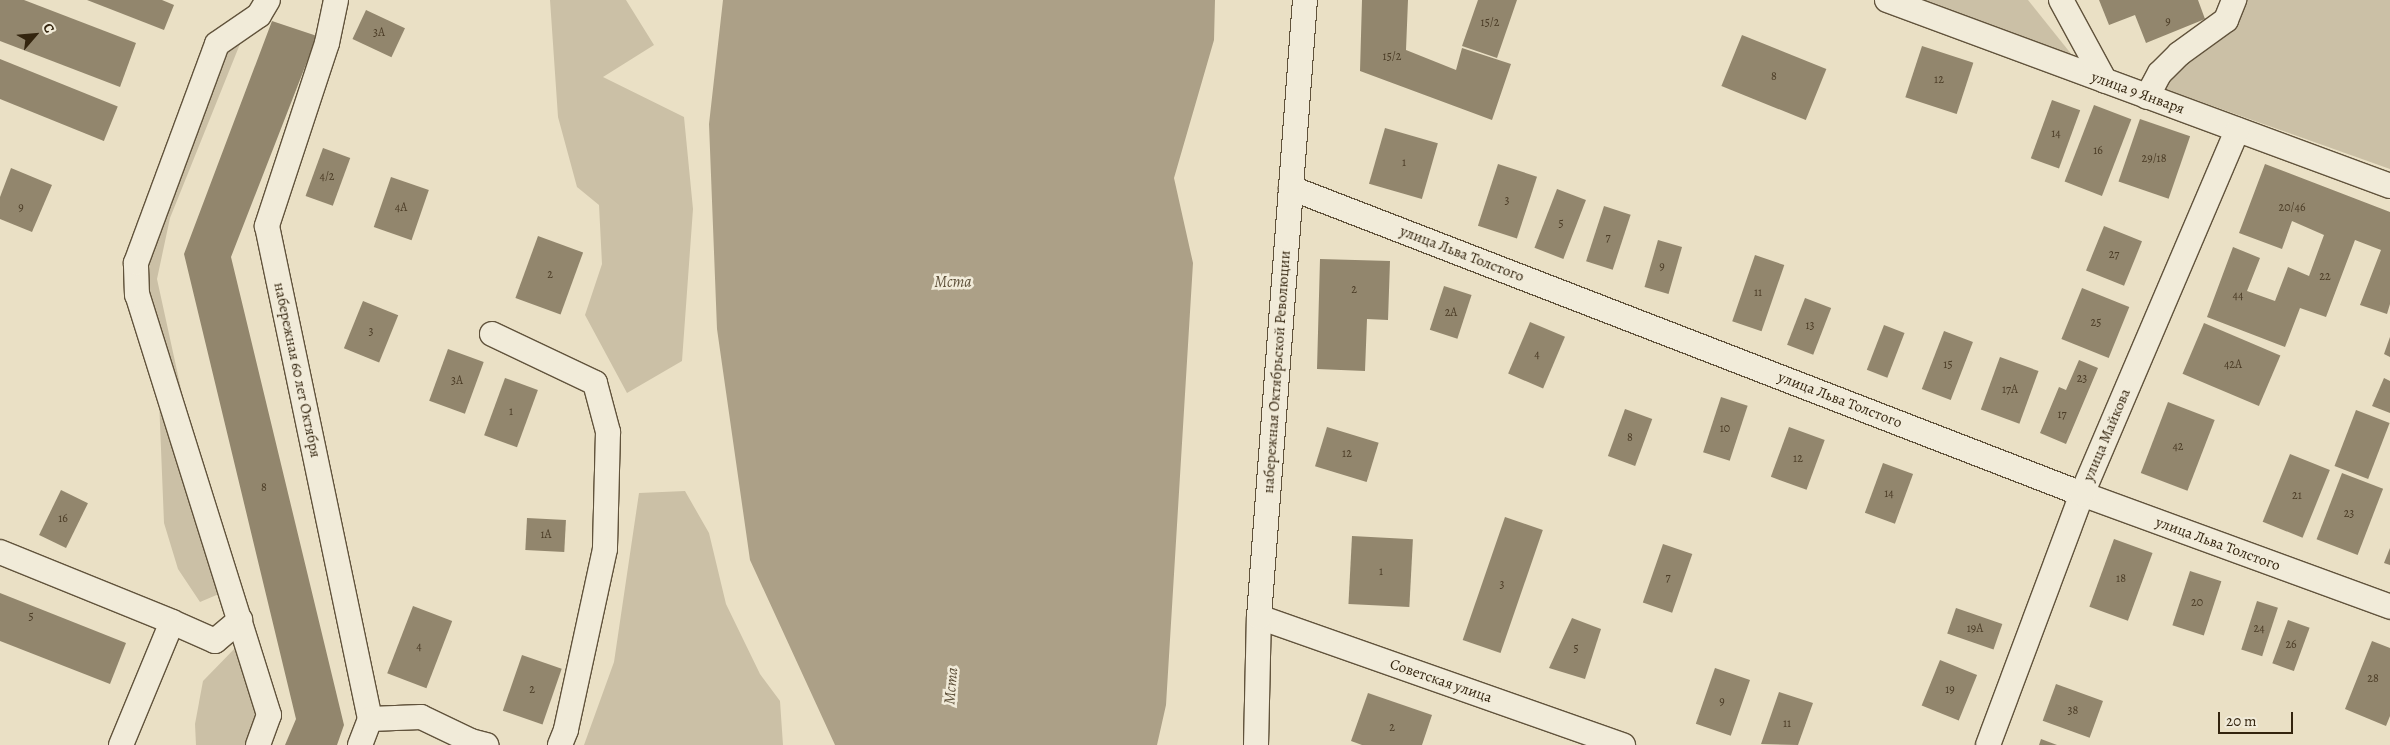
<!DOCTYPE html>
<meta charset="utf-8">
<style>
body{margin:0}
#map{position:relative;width:2390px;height:745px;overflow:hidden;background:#eae0c5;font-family:Alegreya,serif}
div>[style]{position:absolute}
.green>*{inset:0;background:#cbc0a6}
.water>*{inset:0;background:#aca087}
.building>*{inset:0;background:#92866d;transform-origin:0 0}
.roads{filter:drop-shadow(1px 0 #61533c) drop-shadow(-1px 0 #61533c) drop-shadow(0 1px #61533c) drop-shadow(0 -1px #61533c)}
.minor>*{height:24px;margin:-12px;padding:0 12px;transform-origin:12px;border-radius:12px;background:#f1ebd9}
span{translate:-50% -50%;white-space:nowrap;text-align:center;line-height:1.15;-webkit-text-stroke:5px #f1ebd9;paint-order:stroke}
.number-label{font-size:12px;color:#4b3c26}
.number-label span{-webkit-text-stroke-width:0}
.street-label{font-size:15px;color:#33240e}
.water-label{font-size:16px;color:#5d4f38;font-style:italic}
.north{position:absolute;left:10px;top:10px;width:50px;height:50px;-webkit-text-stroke:4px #f1ebd9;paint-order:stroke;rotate:63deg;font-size:14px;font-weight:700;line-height:20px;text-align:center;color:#33240e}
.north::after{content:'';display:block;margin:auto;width:18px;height:22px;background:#33240e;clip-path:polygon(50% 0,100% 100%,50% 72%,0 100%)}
.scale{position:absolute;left:2218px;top:712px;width:75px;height:22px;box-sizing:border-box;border:2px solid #33240e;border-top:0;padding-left:6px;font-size:15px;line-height:18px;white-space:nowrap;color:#33240e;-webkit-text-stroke:4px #f1ebd9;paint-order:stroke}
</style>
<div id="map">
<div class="green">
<i style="clip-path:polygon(550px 0,626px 0,654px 45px,603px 77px,684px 117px,693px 209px,682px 361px,627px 393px,585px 315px,602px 264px,599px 205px,577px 187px,558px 117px)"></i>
<i style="clip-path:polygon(1922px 0,2028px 0,2076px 60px)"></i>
<i style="clip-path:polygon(2247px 0,2390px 0,2390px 169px,2165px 89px,2177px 72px,2222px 39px)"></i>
<i style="clip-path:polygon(233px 27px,244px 34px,170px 218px,157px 279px,200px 476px,233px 588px,200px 602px,178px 569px,164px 523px,158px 375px,142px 316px,153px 218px)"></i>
<i style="clip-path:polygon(685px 491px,709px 533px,726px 604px,760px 674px,780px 701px,783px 745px,584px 745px,614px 662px,639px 493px)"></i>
<i style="clip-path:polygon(240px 643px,259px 718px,251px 745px,196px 745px,195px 724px,203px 681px)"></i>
</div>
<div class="water">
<i style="clip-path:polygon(723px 0,1215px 0,1214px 40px,1174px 178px,1193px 263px,1166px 705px,1157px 745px,835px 745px,750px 560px,717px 329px,709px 124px)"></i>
</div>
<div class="building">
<i style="clip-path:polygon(0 0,24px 0,136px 43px,120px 87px,0 41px)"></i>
<i style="clip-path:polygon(87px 0,162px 0,174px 5px,164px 30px)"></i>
<i style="clip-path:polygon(1362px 0,1408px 0,1406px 50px,1456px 70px,1462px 48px,1511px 64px,1492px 120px,1360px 71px)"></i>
<i style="clip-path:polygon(1478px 0,1517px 0,1497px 58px,1462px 46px)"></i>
<i style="clip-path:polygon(2099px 0,2198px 0,2205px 19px,2146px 43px,2135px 15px,2109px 25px)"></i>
<i style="left:366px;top:10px;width:43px;height:32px;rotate:25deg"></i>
<i style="clip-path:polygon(272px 21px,317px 36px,231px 257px,344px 725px,337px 745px,285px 745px,296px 719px,184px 254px)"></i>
<i style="left:1742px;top:35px;width:91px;height:55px;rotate:22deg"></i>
<i style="left:1922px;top:46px;width:54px;height:54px;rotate:18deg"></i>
<i style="left:0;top:59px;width:127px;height:37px;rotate:22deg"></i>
<i style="left:2052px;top:100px;width:30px;height:62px;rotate:20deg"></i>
<i style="left:2094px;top:105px;width:40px;height:82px;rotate:21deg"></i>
<i style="left:2140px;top:119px;width:53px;height:66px;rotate:19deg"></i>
<i style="left:1385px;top:128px;width:55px;height:58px;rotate:16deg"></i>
<i style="left:323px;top:148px;width:29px;height:51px;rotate:20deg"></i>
<i style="left:1498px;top:164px;width:41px;height:65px;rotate:18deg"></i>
<i style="clip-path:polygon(2265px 164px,2390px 212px,2390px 304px,2387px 314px,2360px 305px,2381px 250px,2355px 240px,2326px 317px,2300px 308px,2285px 347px,2207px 317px,2233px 247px,2260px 258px,2247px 291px,2275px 301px,2288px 267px,2309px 276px,2324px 235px,2292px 221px,2282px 249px,2239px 233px)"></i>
<i style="clip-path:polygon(11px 168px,52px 185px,32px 232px,0 219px,0 197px)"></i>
<i style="left:391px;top:177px;width:40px;height:53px;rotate:19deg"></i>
<i style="left:1557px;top:189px;width:31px;height:63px;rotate:21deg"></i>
<i style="left:1604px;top:206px;width:28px;height:58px;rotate:18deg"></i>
<i style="left:2104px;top:226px;width:41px;height:48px;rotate:22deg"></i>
<i style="left:538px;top:236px;width:48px;height:66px;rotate:20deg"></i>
<i style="left:1658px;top:240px;width:25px;height:49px;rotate:16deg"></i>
<i style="left:1755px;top:255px;width:31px;height:70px;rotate:19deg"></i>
<i style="clip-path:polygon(1320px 259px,1390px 261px,1388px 320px,1367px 319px,1365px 371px,1317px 369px)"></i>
<i style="left:1444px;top:286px;width:29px;height:46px;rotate:18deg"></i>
<i style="left:2082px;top:288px;width:51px;height:55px;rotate:22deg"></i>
<i style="left:1805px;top:298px;width:28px;height:50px;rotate:21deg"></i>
<i style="left:363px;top:301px;width:38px;height:51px;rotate:22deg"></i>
<i style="left:1530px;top:322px;width:38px;height:56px;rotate:23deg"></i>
<i style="left:2204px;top:323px;width:83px;height:55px;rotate:23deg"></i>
<i style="left:1884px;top:325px;width:22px;height:48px;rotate:21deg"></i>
<i style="left:1944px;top:331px;width:31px;height:62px;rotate:21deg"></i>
<i style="clip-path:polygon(2390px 337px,2390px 357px,2384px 354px)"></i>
<i style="left:448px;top:349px;width:38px;height:55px;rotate:20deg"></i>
<i style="left:2000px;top:357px;width:41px;height:56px;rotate:20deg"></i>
<i style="clip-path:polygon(2079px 360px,2098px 368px,2066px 444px,2040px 433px,2059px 387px,2066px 390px)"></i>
<i style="left:505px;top:378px;width:35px;height:61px;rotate:20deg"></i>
<i style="clip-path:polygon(2384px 378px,2390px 381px,2390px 413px,2372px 406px)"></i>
<i style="left:1721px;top:397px;width:28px;height:58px;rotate:18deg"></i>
<i style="left:2168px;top:402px;width:50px;height:76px;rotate:21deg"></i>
<i style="left:1625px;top:409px;width:29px;height:50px;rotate:20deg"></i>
<i style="left:2356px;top:410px;width:36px;height:60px;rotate:21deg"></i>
<i style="left:1327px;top:427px;width:54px;height:41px;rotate:17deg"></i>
<i style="left:1789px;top:427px;width:38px;height:53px;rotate:20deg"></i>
<i style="left:2290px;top:454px;width:43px;height:73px;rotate:22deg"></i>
<i style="left:1883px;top:463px;width:32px;height:53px;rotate:20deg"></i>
<i style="left:2342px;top:473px;width:44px;height:71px;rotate:21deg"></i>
<i style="left:61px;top:490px;width:30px;height:50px;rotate:26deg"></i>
<i style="left:1505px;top:517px;width:40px;height:130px;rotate:19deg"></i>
<i style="left:527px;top:518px;width:39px;height:32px;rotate:3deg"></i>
<i style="left:1352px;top:536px;width:61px;height:68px;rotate:3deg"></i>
<i style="left:2114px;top:539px;width:41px;height:72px;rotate:20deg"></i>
<i style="left:1663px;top:544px;width:31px;height:62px;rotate:19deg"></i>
<i style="clip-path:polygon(2390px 548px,2390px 565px,2384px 563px)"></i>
<i style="left:2190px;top:571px;width:33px;height:57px;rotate:18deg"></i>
<i style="clip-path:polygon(0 593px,126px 643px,110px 684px,0 641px)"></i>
<i style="left:2257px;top:601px;width:22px;height:51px;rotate:18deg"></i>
<i style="left:413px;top:606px;width:42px;height:72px;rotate:21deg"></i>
<i style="left:1956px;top:608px;width:49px;height:27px;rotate:19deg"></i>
<i style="clip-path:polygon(1572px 618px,1601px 629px,1585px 679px,1549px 668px)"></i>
<i style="left:2288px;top:620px;width:23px;height:46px;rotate:20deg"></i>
<i style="clip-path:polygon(2372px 641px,2390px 648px,2390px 716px,2386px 726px,2345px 709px)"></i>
<i style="left:522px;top:655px;width:42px;height:59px;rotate:19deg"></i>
<i style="left:1940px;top:660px;width:40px;height:49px;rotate:22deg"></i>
<i style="left:1715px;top:668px;width:37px;height:59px;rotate:19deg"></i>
<i style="left:2056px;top:684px;width:50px;height:39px;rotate:20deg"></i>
<i style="clip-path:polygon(1779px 692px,1813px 703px,1798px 745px,1761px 744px)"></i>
<i style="clip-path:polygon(1368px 693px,1432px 715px,1422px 745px,1362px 745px,1351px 741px)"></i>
<i style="clip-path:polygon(2041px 739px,2057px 745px,2039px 745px)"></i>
</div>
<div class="roads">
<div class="minor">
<i style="left:336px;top:0;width:44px;rotate:101.8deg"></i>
<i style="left:327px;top:43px;width:193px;rotate:108.2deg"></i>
<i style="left:267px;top:226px;width:504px;rotate:78.2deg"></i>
<i style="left:370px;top:719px;width:28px;rotate:111deg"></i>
<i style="left:1887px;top:0;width:536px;rotate:20.29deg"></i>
<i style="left:2061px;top:0;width:92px;rotate:61.5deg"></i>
<i style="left:2147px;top:97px;width:27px;rotate:-62deg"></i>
<i style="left:2160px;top:73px;width:27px;rotate:-45deg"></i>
<i style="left:2179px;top:54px;width:58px;rotate:-35.9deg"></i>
<i style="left:2226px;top:20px;width:22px;rotate:-68deg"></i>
<i style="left:1291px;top:188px;width:848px;rotate:21.15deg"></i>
<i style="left:2082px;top:494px;width:328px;rotate:20.1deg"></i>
<i style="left:492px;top:334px;width:114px;rotate:25.4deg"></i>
<i style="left:595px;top:383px;width:51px;rotate:75.1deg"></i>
<i style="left:608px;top:432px;width:117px;rotate:91.5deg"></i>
<i style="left:605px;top:549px;width:185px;rotate:102.2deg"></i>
<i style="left:566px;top:730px;width:16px;rotate:112deg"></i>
<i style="left:0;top:552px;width:186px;rotate:22.1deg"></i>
<i style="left:1259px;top:617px;width:386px;rotate:19.4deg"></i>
<i style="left:370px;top:719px;width:51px;rotate:-2.2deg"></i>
<i style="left:421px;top:717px;width:55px;rotate:25.6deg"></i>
<i style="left:471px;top:741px;width:16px;rotate:15deg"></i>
<i style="left:121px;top:745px;width:133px;rotate:-67.5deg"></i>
<i style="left:172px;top:622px;width:47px;rotate:23.8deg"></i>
<i style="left:215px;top:641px;width:33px;rotate:-40deg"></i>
<i style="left:258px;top:745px;width:32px;rotate:-70deg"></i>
<i style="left:269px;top:715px;width:440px;rotate:-107.4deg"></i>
<i style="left:137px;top:295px;width:32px;rotate:-92deg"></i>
<i style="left:136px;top:263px;width:233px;rotate:-69.7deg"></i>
<i style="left:217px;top:44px;width:51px;rotate:-34.6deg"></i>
<i style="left:259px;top:15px;width:17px;rotate:-59deg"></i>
<i style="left:1256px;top:745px;width:128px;rotate:-88.7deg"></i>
<i style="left:1259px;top:617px;width:619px;rotate:-85.74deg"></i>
<i style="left:1988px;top:745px;width:268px;rotate:-69.5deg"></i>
<i style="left:2082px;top:494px;width:396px;rotate:-66.9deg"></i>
</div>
</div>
<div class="number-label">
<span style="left:2168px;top:22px">9</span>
<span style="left:1490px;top:23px">15/2</span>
<span style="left:379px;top:33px">3А</span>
<span style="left:1392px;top:57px">15/2</span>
<span style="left:1774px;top:77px">8</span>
<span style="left:1939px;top:80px">12</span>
<span style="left:2056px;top:134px">14</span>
<span style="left:2098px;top:151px">16</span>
<span style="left:2154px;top:159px">29/18</span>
<span style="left:1404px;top:163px">1</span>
<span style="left:327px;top:177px">4/2</span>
<span style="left:1507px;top:201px">3</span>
<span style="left:21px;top:208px">9</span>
<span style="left:401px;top:208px">4А</span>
<span style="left:2292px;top:208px">20/46</span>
<span style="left:1561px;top:224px">5</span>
<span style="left:1608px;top:238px">7</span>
<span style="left:2114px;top:255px">27</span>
<span style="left:1662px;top:267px">9</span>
<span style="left:550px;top:275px">2</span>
<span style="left:2325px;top:277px">22</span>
<span style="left:1354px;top:290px">2</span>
<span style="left:1758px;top:293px">11</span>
<span style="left:2238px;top:296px">44</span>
<span style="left:1451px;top:313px">2А</span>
<span style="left:2096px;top:323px">25</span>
<span style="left:1810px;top:326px">13</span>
<span style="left:371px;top:332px">3</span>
<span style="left:1537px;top:355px">4</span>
<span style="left:1948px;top:365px">15</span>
<span style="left:2233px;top:365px">42А</span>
<span style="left:2082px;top:379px">23</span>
<span style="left:457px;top:381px">3А</span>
<span style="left:2010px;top:390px">17А</span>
<span style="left:511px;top:412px">1</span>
<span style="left:2062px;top:415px">17</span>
<span style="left:1725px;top:429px">10</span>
<span style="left:1630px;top:438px">8</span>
<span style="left:2178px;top:447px">42</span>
<span style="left:1347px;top:454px">12</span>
<span style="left:1798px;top:459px">12</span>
<span style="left:264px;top:488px">8</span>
<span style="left:1889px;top:494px">14</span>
<span style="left:2297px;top:496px">21</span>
<span style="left:2349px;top:514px">23</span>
<span style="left:63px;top:519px">16</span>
<span style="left:546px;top:535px">1А</span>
<span style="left:1381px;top:572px">1</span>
<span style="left:1668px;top:578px">7</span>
<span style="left:2121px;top:579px">18</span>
<span style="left:1502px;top:585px">3</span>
<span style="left:2197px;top:603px">20</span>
<span style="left:31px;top:617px">5</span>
<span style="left:1975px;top:629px">19А</span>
<span style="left:2259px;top:629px">24</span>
<span style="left:2291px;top:645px">26</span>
<span style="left:419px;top:647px">4</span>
<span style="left:1576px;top:649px">5</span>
<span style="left:2373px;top:679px">28</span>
<span style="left:532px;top:690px">2</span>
<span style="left:1950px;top:690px">19</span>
<span style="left:1722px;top:702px">9</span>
<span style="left:2073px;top:711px">38</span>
<span style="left:1787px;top:724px">11</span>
<span style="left:1392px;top:728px">2</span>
</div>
<div class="street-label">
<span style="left:2138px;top:93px;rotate:20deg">улица 9 Января</span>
<span style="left:1462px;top:254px;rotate:21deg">улица Льва Толстого</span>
<span style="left:297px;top:370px;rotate:78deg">набережная 60 лет Октября</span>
<span style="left:1277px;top:372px;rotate:-86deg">набережная Октябрьской Революции</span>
<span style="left:1840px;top:400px;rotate:21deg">улица Льва Толстого</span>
<span style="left:2107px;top:435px;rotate:-67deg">улица Майкова</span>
<span style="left:2218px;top:544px;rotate:20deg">улица Льва Толстого</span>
<span style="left:1441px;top:681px;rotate:19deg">Советская улица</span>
</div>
<div class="water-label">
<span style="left:953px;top:282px">Мста</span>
<span style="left:951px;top:686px;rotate:-85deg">Мста</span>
</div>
<div class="north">С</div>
<div class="scale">20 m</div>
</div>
